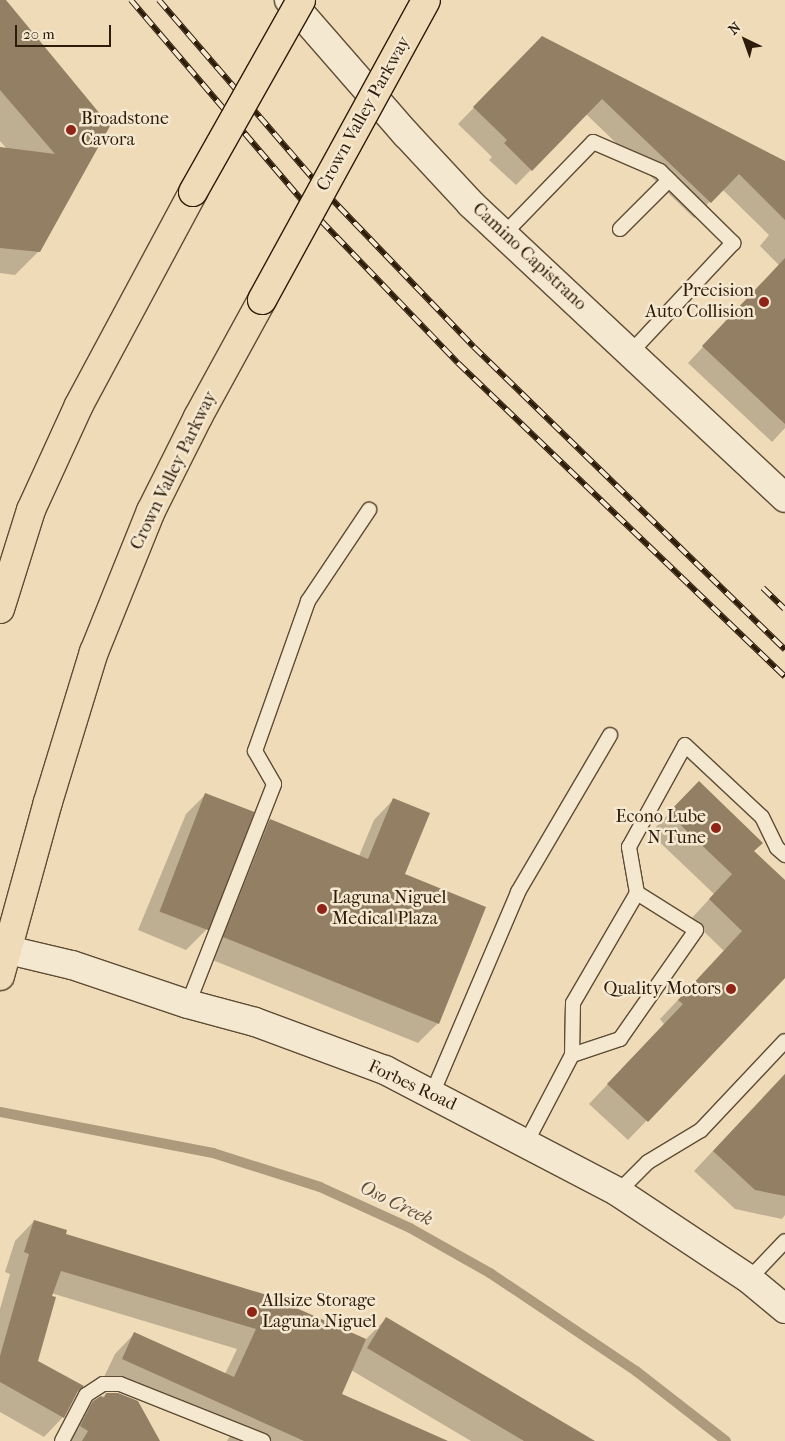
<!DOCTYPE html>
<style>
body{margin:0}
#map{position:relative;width:785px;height:1441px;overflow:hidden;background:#efdbb7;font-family:"IM FELL French Canon",serif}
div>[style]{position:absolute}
.shadow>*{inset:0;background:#0003}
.stream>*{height:10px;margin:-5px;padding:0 5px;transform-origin:5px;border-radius:5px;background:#ad9a7c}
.building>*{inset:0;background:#927f64;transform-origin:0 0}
.roads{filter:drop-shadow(1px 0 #5e4c35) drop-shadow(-1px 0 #5e4c35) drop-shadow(0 1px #5e4c35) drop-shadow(0 -1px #5e4c35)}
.lane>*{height:14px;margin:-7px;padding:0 7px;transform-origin:7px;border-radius:7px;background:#f5e8d0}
.street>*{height:28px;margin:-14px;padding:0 14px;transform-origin:14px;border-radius:14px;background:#f5e8d0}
.secondary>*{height:28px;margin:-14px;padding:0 14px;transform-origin:14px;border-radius:14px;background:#f5e8d0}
.primary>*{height:28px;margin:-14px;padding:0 14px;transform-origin:14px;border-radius:14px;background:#efdbb7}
.rail>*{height:5.5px;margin-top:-2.75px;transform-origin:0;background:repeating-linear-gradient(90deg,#f5e8d0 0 11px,#2e1c0a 0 22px);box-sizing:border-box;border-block:1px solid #2e1c0a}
.bridges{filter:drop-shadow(1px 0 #2e1c0a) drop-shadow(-1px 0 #2e1c0a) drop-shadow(0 1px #2e1c0a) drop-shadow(0 -1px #2e1c0a)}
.primary-bridge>*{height:28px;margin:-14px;padding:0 14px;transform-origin:14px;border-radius:14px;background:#efdbb7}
.dots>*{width:14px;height:14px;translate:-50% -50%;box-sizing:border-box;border:2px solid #f5e8d0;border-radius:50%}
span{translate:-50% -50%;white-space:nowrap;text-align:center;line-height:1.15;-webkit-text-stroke:5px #f5e8d0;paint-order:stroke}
.street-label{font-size:18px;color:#2e1c0a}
.poi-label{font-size:18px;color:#2e1c0a}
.left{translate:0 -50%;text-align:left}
.right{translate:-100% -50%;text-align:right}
.water-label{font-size:19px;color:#614e38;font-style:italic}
.north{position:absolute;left:720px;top:15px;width:50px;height:50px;-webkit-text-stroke:4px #f5e8d0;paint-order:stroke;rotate:318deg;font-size:14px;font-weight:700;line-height:20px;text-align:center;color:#2e1c0a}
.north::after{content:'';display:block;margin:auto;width:18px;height:22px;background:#2e1c0a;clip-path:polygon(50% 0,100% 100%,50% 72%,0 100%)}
.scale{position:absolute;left:15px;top:25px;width:96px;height:22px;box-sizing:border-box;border:2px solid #2e1c0a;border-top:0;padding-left:6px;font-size:15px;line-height:18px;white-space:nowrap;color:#2e1c0a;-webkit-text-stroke:4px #f5e8d0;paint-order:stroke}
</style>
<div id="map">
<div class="shadow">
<i style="clip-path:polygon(0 0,4px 0,109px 126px,39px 251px,15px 275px,0 273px,0 148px,7px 149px,0 141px)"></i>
<i style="clip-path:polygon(526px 54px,785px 162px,785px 428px,772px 442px,688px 363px,779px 265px,760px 246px,769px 235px,722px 189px,694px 218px,586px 114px,516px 185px,489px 160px,492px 157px,458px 124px)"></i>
<i style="clip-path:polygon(205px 795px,206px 930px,186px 950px,138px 930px,186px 814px)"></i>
<i style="clip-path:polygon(393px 800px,404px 875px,438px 1023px,418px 1043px,205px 957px,250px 840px,270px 820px,359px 856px,374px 820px)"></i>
<i style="clip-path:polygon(680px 802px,785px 882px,785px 976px,628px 1140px,589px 1104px,664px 1024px,660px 1019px,724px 951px,691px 919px,714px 894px,650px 833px)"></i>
<i style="clip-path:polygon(785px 1074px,785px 1215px,782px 1219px,735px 1209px,694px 1171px)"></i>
<i style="clip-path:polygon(34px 1221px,64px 1235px,267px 1296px,365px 1340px,387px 1318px,592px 1441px,471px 1441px,351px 1370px,341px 1394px,445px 1441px,227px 1441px,230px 1436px,103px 1379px,115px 1354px,134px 1334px,225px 1374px,237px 1349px,51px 1293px,36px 1361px,77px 1391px,63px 1417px,44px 1437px,0 1412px,0 1309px,10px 1274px,5px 1272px,15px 1241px)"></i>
<i style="clip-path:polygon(107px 1394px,159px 1441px,63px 1441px,73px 1422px,93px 1402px)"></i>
</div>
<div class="stream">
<i style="left:0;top:1112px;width:217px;rotate:10.9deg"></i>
<i style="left:213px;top:1153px;width:112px;rotate:17.6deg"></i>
<i style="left:320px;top:1187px;width:99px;rotate:24.5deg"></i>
<i style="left:410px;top:1228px;width:92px;rotate:29.4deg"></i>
<i style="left:490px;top:1273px;width:176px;rotate:33.9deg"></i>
<i style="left:636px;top:1371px;width:114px;rotate:37.9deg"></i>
</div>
<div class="building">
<i style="clip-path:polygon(0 0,6px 0,110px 126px,40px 252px,0 248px,0 147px,55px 154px,0 90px)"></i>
<i style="clip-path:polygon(542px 36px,785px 161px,785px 220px,739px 174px,711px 203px,602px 99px,532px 171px,504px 143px,507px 140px,473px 107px)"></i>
<i style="clip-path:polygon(785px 258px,785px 424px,702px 346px)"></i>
<i style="clip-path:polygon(699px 781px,763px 843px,754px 851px,785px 880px,785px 978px,648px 1122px,607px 1084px,683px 1004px,678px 1000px,742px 931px,709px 899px,732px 874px,668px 813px)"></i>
<i style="left:205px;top:793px;width:53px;height:127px;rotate:21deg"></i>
<i style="clip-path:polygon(393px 798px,430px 813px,405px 874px,486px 907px,439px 1024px,223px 937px,270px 819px,368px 859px)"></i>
<i style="clip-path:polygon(785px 1074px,785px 1196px,755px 1190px,713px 1151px)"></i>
<i style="clip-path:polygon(34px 1220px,67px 1230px,66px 1234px,267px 1295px,366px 1339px,342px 1394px,448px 1441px,304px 1441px,122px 1359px,134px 1332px,234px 1377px,256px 1329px,61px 1271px,52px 1296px,56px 1297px,38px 1361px,84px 1386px,78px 1391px,64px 1418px,0 1382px,0 1356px,29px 1254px,24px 1252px)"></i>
<i style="clip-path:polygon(386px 1317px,595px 1441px,524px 1441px,367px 1348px)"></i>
<i style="clip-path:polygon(106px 1393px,118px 1393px,138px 1401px,160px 1441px,82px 1441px,88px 1431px,80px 1426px,93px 1401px,101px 1396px,104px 1398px)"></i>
</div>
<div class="roads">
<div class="lane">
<i style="left:620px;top:229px;width:69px;rotate:-45deg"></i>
<i style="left:504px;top:234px;width:128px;rotate:-45.9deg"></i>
<i style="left:593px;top:142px;width:73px;rotate:23.4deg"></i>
<i style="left:660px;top:171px;width:103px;rotate:44.6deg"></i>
<i style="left:733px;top:243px;width:151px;rotate:133.1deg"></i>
<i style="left:188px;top:1004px;width:236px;rotate:-68.6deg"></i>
<i style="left:274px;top:784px;width:38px;rotate:-120deg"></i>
<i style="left:255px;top:751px;width:159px;rotate:-70.5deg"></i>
<i style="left:308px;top:601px;width:110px;rotate:-56.2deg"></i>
<i style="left:572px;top:1055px;width:51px;rotate:-18.4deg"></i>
<i style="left:620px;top:1039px;width:133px;rotate:-55.1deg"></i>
<i style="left:696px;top:930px;width:70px;rotate:-147.9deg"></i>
<i style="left:432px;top:1094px;width:220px;rotate:-66.9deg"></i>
<i style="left:518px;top:892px;width:182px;rotate:-59.6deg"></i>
<i style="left:526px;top:1143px;width:99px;rotate:-62.4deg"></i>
<i style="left:572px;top:1055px;width:52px;rotate:-88.9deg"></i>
<i style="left:573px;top:1003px;width:127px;rotate:-59.8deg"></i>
<i style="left:637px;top:893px;width:47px;rotate:-99.9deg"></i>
<i style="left:629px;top:847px;width:116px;rotate:-61.2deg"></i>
<i style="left:685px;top:745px;width:105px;rotate:43.1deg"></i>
<i style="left:762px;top:817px;width:34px;rotate:64deg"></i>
<i style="left:777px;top:848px;width:11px;rotate:41deg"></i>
<i style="left:618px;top:1192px;width:42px;rotate:-45deg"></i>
<i style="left:648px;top:1162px;width:62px;rotate:-31.1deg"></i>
<i style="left:701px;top:1130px;width:122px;rotate:-46.7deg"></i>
<i style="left:749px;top:1279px;width:52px;rotate:-46.5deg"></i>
<i style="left:62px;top:1441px;width:52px;rotate:-62.4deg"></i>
<i style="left:86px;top:1395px;width:20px;rotate:-33deg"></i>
<i style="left:103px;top:1384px;width:17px"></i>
<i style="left:120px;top:1384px;width:154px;rotate:21.7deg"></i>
</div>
<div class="street">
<i style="left:0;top:948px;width:74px;rotate:13.3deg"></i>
<i style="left:72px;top:965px;width:122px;rotate:18.6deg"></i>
<i style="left:188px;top:1004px;width:69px;rotate:15deg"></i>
<i style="left:255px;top:1022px;width:139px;rotate:20.3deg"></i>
<i style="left:385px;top:1070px;width:263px;rotate:27.6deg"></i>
<i style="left:618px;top:1192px;width:157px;rotate:33.6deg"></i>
<i style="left:749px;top:1279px;width:47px;rotate:39.8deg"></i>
</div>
<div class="secondary">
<i style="left:289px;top:0;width:178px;rotate:48.9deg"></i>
<i style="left:406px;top:134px;width:96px;rotate:47.1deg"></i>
<i style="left:471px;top:204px;width:430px;rotate:43.1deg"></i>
</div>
<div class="primary">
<i style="left:0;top:609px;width:104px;rotate:-72.6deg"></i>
<i style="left:31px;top:510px;width:115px;rotate:-65.4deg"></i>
<i style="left:79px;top:405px;width:242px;rotate:-61.8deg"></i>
<i style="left:0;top:976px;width:180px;rotate:-74.6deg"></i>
<i style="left:48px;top:802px;width:157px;rotate:-73deg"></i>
<i style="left:94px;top:652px;width:152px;rotate:-68deg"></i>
<i style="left:151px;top:511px;width:105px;rotate:-63.4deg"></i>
<i style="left:198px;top:417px;width:133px;rotate:-61.3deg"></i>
</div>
</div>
<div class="rail">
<i style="left:131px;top:0;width:270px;rotate:49.5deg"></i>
<i style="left:306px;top:205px;width:219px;rotate:46.1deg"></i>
<i style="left:458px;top:363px;width:453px;rotate:43.8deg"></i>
<i style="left:159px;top:0;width:252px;rotate:49.2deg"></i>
<i style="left:324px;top:191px;width:216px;rotate:46.1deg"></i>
<i style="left:474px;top:347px;width:434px;rotate:44.2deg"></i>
<i style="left:763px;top:588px;width:30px;rotate:44deg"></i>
</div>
<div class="bridges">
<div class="primary-bridge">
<i style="left:193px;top:192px;width:220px;rotate:-60.6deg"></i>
<i style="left:262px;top:300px;width:341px;rotate:-61.3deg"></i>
</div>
</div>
<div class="dots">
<i style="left:71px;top:130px;background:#8f2418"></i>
<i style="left:764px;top:302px;background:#8f2418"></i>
<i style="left:716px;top:828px;background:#8f2418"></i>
<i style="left:322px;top:909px;background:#8f2418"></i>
<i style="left:731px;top:989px;background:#8f2418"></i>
<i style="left:252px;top:1312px;background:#8f2418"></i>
</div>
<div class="street-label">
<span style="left:364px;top:114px;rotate:-61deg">Crown Valley Parkway</span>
<span style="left:529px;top:257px;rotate:43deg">Camino Capistrano</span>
<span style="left:174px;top:471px;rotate:-64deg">Crown Valley Parkway</span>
<span style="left:412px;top:1086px;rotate:25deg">Forbes Road</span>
</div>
<div class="poi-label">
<span class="left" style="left:81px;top:130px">Broadstone<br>Cavora</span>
<span class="right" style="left:754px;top:302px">Precision<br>Auto Collision</span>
<span class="right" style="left:706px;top:828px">Econo Lube<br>N Tune</span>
<span class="left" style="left:332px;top:909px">Laguna Niguel<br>Medical Plaza</span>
<span class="right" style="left:721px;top:989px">Quality Motors</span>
<span class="left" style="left:262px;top:1312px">Allsize Storage<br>Laguna Niguel</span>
</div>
<div class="water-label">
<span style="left:396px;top:1204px;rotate:26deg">Oso Creek</span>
</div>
<div class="north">N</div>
<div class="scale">20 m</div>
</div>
